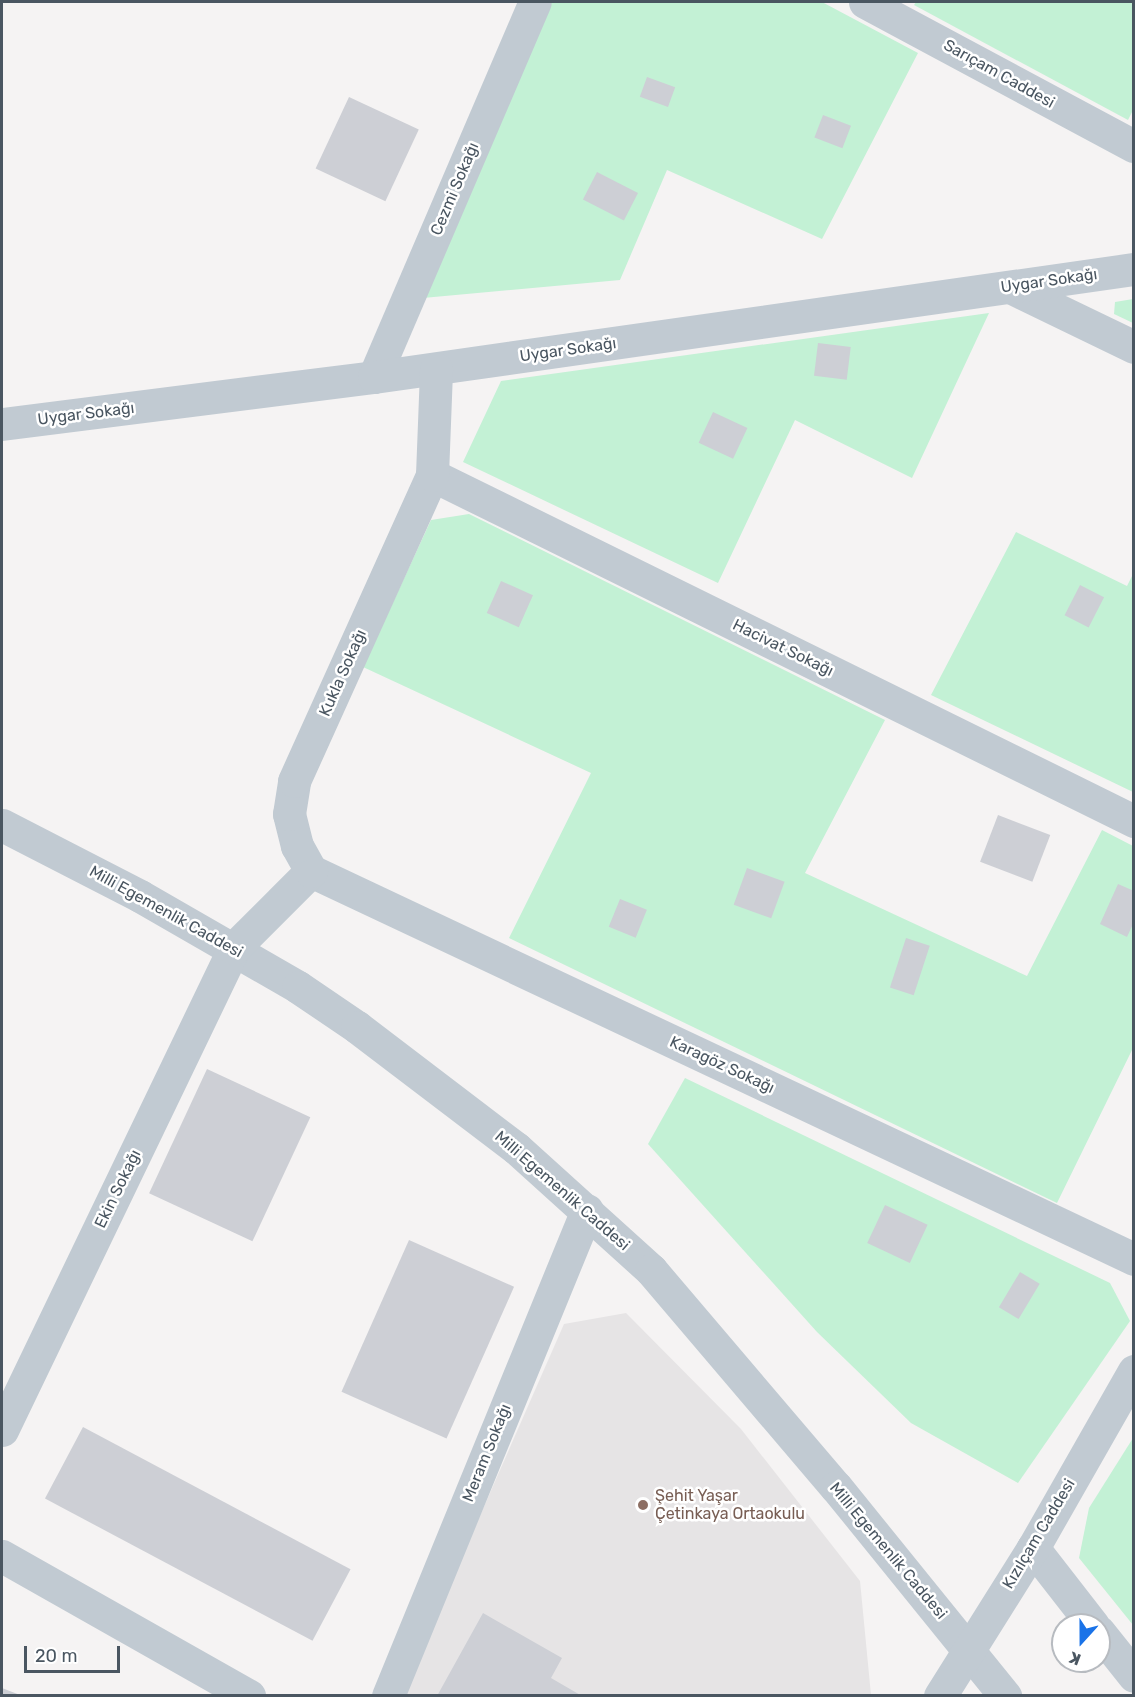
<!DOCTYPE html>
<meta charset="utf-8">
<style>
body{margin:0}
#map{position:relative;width:1135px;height:1697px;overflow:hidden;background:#f5f3f3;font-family:Rubik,sans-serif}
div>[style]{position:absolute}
.education>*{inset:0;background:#e6e4e5}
.green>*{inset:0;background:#c3f1d5}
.building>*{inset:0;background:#cdcfd5;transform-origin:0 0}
.minor>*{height:33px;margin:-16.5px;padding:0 16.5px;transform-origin:16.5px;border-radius:16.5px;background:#c1cad2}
.dots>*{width:16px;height:16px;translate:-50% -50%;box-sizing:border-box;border:3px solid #fff;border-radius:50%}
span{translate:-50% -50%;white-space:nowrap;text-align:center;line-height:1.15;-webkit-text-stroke:5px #fff;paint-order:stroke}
.street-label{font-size:16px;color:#4a5661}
.education-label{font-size:16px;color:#785e54}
.left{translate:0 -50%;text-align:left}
.frame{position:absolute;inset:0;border:3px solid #4a5661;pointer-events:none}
.north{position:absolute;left:1051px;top:1613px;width:60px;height:60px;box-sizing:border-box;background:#fff;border:2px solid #b7bbc0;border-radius:50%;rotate:201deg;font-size:16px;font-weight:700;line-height:24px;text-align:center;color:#4a5661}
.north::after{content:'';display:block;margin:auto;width:21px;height:27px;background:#1a73e8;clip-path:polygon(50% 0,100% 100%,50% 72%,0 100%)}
.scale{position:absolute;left:24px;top:1646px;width:96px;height:27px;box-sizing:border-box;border:3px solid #4a5661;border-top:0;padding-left:8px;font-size:18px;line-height:21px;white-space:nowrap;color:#4a5661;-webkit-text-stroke:4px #fff;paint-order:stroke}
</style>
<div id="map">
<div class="education">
<i style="clip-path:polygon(626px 1313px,741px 1429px,860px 1581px,871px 1695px,401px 1696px,564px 1324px)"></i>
</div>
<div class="green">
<i style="clip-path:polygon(549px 2px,822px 2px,918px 53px,822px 239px,667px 170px,620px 280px,423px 298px)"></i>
<i style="clip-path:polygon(916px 2px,1133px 2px,1134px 108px,1128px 120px,914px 5px)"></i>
<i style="clip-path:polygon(1133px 299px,1133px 323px,1114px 314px,1115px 302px)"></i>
<i style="clip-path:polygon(989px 313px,912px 478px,795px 420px,718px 583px,463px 462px,501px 381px)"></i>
<i style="clip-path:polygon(469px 514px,885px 720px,805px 873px,1027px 976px,1102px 830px,1133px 846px,1133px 1048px,1057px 1203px,509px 938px,591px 773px,363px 667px,431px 520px)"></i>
<i style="clip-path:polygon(1016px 532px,1127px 586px,1133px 574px,1133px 792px,931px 695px)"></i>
<i style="clip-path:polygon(685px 1078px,1110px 1283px,1130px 1321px,1018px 1483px,911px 1423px,817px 1332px,648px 1144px)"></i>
<i style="clip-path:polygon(1133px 1438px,1133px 1625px,1079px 1558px,1089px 1508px)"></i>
</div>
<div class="building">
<i style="left:647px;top:77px;width:30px;height:21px;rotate:20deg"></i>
<i style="left:349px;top:97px;width:77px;height:79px;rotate:25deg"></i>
<i style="left:823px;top:115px;width:30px;height:24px;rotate:21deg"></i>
<i style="left:597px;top:172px;width:46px;height:31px;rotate:27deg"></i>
<i style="left:818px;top:343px;width:33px;height:33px;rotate:7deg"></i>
<i style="left:713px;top:412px;width:38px;height:34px;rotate:25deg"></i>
<i style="left:501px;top:581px;width:35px;height:35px;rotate:24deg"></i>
<i style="left:1080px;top:585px;width:27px;height:34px;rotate:27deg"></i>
<i style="left:998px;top:815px;width:56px;height:50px;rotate:21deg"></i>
<i style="left:747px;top:868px;width:40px;height:39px;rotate:20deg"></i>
<i style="clip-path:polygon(1118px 884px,1134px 891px,1134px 922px,1127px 937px,1100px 924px)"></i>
<i style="left:620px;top:899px;width:29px;height:30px;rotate:22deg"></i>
<i style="left:906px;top:938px;width:25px;height:52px;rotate:18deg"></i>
<i style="left:207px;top:1069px;width:114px;height:137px;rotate:25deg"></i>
<i style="left:885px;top:1205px;width:47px;height:42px;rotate:25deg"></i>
<i style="left:409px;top:1240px;width:115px;height:166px;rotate:24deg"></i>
<i style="left:1020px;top:1272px;width:23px;height:41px;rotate:31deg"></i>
<i style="left:83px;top:1427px;width:303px;height:81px;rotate:28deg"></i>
<i style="clip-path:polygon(483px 1613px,562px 1658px,551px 1678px,582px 1696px,437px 1696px)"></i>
<i style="clip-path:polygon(2px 1688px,20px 1695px,20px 1696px,2px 1696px)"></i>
</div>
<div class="minor">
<i style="left:865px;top:2px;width:305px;rotate:28.2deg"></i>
<i style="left:1010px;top:287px;width:138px;rotate:25.8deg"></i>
<i style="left:374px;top:377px;width:408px;rotate:-66.8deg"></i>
<i style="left:2px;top:424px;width:375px;rotate:-7.2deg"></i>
<i style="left:374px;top:377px;width:768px;rotate:-8.09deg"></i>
<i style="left:432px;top:475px;width:783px;rotate:26.24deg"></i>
<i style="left:2px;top:825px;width:155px;rotate:27.2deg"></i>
<i style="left:140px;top:896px;width:182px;rotate:29.9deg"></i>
<i style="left:298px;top:987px;width:71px;rotate:34.1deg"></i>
<i style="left:357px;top:1027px;width:200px;rotate:37.3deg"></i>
<i style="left:516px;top:1148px;width:182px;rotate:42.1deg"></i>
<i style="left:651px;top:1270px;width:285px;rotate:49.6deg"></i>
<i style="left:836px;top:1487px;width:269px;rotate:51deg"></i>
<i style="left:311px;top:871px;width:910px;rotate:25.24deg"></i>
<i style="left:2px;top:1430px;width:535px;rotate:-64.3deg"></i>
<i style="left:234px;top:948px;width:109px;rotate:-45deg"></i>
<i style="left:311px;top:871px;width:29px;rotate:-119deg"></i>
<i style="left:297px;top:846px;width:33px;rotate:-104deg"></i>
<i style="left:289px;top:814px;width:33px;rotate:-81deg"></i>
<i style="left:294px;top:781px;width:336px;rotate:-65.7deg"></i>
<i style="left:432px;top:475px;width:106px;rotate:-87.8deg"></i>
<i style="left:1033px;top:1548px;width:98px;rotate:52.1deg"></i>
<i style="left:2px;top:1556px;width:284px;rotate:29.5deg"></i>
<i style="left:1099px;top:1632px;width:56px;rotate:51.5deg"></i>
<i style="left:388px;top:1696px;width:525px;rotate:-67.73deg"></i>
<i style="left:940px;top:1696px;width:175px;rotate:-57.9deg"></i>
<i style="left:1033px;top:1548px;width:204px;rotate:-60.3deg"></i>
</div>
<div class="dots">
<i style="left:643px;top:1505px;background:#8d6e63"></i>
</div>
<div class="street-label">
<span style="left:999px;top:74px;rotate:29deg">Sarıçam Caddesi</span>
<span style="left:455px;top:189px;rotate:-67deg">Cezmi Sokağı</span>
<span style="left:1049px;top:281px;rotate:-8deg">Uygar Sokağı</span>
<span style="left:568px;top:350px;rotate:-8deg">Uygar Sokağı</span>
<span style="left:86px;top:414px;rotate:-7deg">Uygar Sokağı</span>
<span style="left:783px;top:648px;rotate:26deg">Hacivat Sokağı</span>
<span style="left:343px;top:673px;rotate:-66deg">Kukla Sokağı</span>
<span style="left:166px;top:912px;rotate:29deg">Milli Egemenlik Caddesi</span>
<span style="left:722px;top:1065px;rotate:25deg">Karagöz Sokağı</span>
<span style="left:118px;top:1189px;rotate:-64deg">Ekin Sokağı</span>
<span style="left:562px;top:1191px;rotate:41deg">Milli Egemenlik Caddesi</span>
<span style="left:487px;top:1453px;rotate:-68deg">Meram Sokağı</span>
<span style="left:1039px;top:1534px;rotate:-59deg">Kızılçam Caddesi</span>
<span style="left:888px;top:1551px;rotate:50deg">Milli Egemenlik Caddesi</span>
</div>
<div class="education-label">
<span class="left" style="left:655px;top:1505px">Şehit Yaşar<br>Çetinkaya Ortaokulu</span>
</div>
<div class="frame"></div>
<div class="north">K</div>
<div class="scale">20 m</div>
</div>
